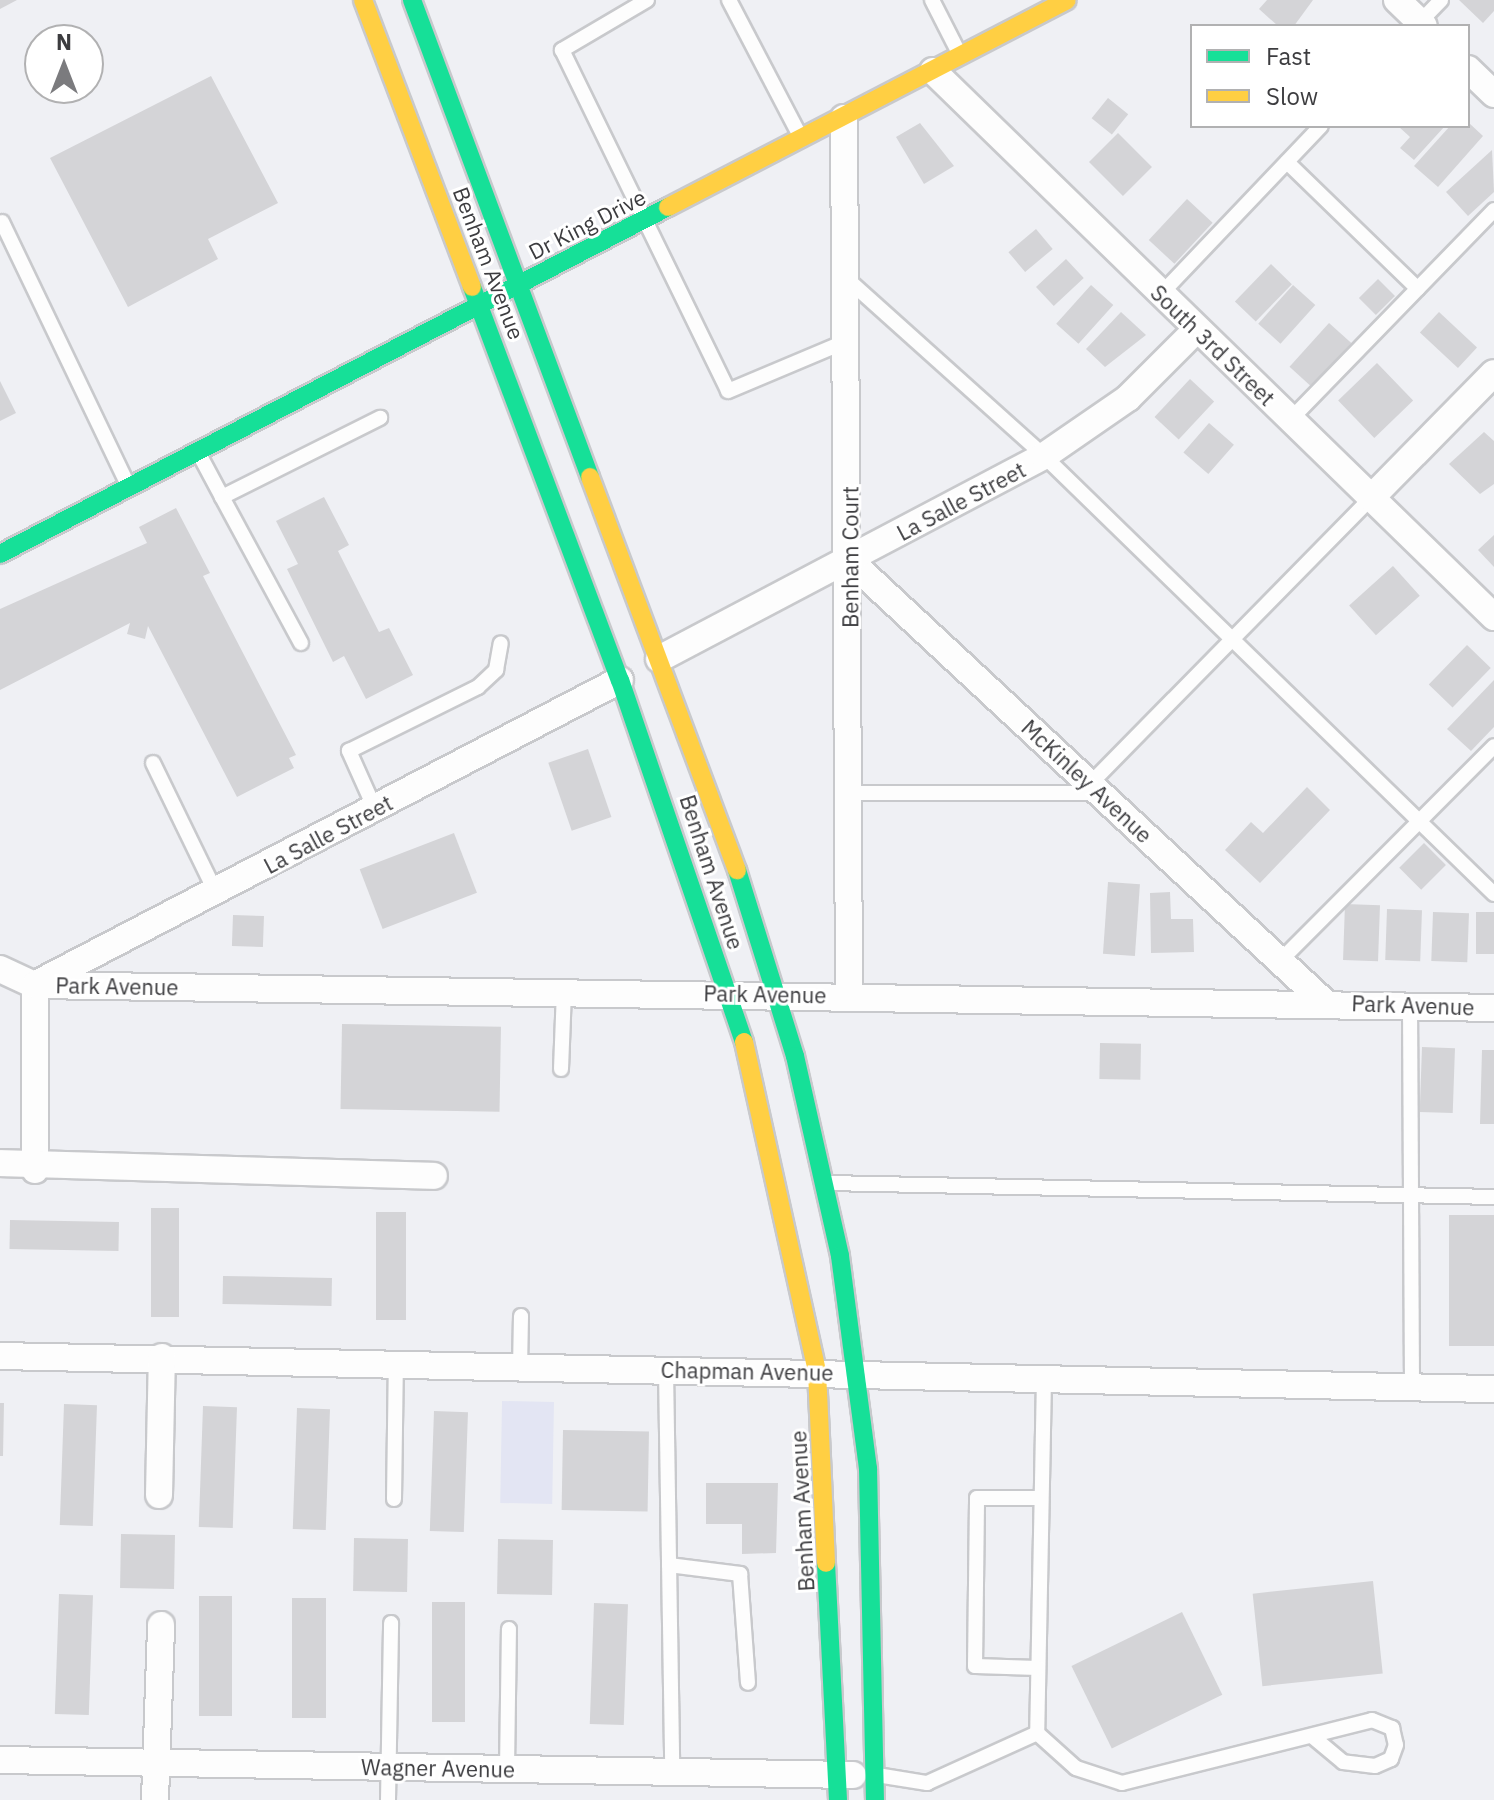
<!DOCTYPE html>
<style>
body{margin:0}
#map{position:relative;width:1494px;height:1800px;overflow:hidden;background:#eff0f4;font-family:"IBM Plex Sans",sans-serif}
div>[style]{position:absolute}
.green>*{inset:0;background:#e3e5f3;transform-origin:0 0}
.building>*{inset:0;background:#d4d4d7;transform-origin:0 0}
.roads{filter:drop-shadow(2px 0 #c8c9cc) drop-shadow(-2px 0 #c8c9cc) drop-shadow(0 2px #c8c9cc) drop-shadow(0 -2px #c8c9cc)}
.lane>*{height:14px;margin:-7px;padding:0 7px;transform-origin:7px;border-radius:7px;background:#fdfdfd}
.street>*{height:26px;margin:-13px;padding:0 13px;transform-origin:13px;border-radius:13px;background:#fdfdfd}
.fast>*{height:18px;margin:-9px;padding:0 9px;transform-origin:9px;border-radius:9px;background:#16e098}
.slow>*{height:18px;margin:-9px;padding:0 9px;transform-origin:9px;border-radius:9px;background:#ffcf43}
span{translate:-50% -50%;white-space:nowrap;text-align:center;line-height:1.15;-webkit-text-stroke:6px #fff;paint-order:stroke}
.street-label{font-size:22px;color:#3c3c3f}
.legend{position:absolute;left:1190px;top:24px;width:280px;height:104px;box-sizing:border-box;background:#fff;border:2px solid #b1b1b2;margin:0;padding:10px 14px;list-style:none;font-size:24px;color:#3c3c3f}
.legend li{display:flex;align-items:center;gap:16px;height:40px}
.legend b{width:40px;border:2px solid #b1b1b2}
.north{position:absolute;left:24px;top:24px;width:80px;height:80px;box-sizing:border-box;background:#fff;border:2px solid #b1b1b2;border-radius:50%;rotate:0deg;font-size:22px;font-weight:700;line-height:32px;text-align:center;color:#3c3c3f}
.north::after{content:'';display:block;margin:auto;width:28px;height:36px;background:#7b7b7e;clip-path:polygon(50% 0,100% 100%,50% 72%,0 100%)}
</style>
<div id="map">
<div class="green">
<i style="left:502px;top:1401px;width:52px;height:102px;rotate:1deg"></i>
</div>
<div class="building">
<i style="clip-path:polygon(0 0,17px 0,0 9px)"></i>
<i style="clip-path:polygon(1267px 0,1313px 0,1294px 26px,1278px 26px,1259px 9px)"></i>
<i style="clip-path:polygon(1459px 0,1494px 0,1494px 11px,1483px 23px)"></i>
<i style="clip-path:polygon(211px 76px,278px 203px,208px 239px,218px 259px,128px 307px,50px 158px)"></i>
<i style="left:1108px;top:98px;width:26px;height:26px;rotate:39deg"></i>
<i style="clip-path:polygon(1468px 122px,1483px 136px,1438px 187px,1414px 166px,1450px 126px)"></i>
<i style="clip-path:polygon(920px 123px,954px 166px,924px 184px,896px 137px)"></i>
<i style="clip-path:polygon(1398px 126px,1445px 126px,1414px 160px,1400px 148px,1410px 137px)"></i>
<i style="left:1118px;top:133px;width:48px;height:41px;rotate:45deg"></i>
<i style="clip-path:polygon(1492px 150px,1494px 192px,1468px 216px,1446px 192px)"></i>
<i style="left:1187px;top:199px;width:35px;height:56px;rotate:43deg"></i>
<i style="left:1036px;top:229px;width:26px;height:36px;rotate:50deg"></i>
<i style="left:1066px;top:259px;width:26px;height:41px;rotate:47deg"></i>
<i style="left:1271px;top:264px;width:29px;height:52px;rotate:44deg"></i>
<i style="left:1378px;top:279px;width:24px;height:27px;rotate:45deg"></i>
<i style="left:1091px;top:285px;width:30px;height:52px;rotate:42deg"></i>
<i style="left:1293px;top:285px;width:30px;height:52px;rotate:42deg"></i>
<i style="clip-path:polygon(1121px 312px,1146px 335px,1105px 367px,1086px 349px)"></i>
<i style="left:1439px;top:312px;width:52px;height:28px;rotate:43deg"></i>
<i style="left:1329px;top:323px;width:30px;height:59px;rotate:42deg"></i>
<i style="left:1377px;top:363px;width:52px;height:54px;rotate:46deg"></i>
<i style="left:1190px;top:379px;width:33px;height:52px;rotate:43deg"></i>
<i style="clip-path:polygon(0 381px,16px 413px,0 421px)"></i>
<i style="left:1209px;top:423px;width:33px;height:39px;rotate:41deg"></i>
<i style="clip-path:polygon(1484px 432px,1494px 441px,1494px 484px,1480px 494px,1449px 464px)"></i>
<i style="clip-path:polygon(324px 497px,349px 545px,338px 551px,379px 632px,389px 628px,413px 675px,366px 699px,344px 656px,333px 662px,287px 569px,298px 564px,276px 521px)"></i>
<i style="clip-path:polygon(176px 508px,210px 573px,203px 576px,296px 755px,289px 758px,294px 768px,237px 797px,148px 626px,145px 639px,127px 634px,130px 623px,0 690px,0 609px,147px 543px,139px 527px)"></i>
<i style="clip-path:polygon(1494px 535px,1494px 567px,1478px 550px)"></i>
<i style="left:1393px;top:566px;width:40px;height:59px;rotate:48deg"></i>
<i style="left:1467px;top:645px;width:33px;height:55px;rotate:44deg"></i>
<i style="clip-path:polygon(1494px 680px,1494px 727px,1471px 751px,1447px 729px)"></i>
<i style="left:588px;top:749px;width:72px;height:42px;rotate:71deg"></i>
<i style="clip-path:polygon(1307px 787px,1330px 810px,1260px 883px,1225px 850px,1251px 822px,1263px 833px)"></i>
<i style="left:454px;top:833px;width:64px;height:101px;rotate:69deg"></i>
<i style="left:1424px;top:843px;width:31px;height:35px;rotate:45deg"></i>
<i style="left:1108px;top:882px;width:32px;height:72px;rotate:4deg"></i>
<i style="clip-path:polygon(1170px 892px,1171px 919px,1193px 919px,1194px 952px,1151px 953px,1150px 893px)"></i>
<i style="left:1345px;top:904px;width:35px;height:56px;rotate:2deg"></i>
<i style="left:1387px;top:909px;width:35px;height:51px;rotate:2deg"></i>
<i style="left:1433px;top:912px;width:36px;height:49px;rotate:2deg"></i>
<i style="left:1476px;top:912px;width:18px;height:42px"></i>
<i style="left:233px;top:915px;width:31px;height:31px;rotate:2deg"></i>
<i style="left:342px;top:1024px;width:159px;height:85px;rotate:1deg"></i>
<i style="left:1100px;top:1043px;width:41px;height:36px;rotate:1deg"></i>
<i style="left:1422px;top:1047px;width:33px;height:65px;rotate:2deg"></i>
<i style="clip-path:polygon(1482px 1050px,1494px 1050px,1494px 1124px,1480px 1124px)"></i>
<i style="left:151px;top:1208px;width:28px;height:109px"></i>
<i style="left:376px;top:1212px;width:30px;height:108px"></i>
<i style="left:1449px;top:1215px;width:45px;height:131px"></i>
<i style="left:10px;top:1220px;width:109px;height:29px;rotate:1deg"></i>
<i style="left:223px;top:1276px;width:109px;height:28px;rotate:1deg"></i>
<i style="clip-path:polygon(0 1403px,4px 1403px,3px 1456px,0 1456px)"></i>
<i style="left:64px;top:1404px;width:33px;height:121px;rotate:2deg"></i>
<i style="left:203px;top:1406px;width:34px;height:121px;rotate:2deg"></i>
<i style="left:297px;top:1408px;width:33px;height:121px;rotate:2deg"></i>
<i style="left:434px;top:1411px;width:34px;height:120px;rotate:2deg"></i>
<i style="left:563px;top:1430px;width:86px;height:80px;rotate:1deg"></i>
<i style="clip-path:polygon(706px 1483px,778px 1483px,776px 1553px,742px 1554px,742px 1524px,706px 1524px)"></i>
<i style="left:121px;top:1534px;width:54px;height:54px;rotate:1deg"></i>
<i style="left:354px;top:1538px;width:54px;height:53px;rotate:1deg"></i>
<i style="left:498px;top:1539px;width:55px;height:55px;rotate:1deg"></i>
<i style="left:1373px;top:1581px;width:93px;height:121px;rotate:84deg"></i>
<i style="left:59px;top:1594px;width:34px;height:120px;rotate:2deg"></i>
<i style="left:199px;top:1596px;width:33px;height:120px"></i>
<i style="left:292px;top:1598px;width:34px;height:120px"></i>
<i style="left:432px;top:1602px;width:33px;height:120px"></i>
<i style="left:594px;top:1603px;width:34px;height:121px;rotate:2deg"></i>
<i style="left:1182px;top:1612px;width:92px;height:123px;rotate:64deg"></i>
</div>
<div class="roads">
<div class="lane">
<i style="left:647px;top:0;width:99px;rotate:149.5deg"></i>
<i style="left:562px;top:50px;width:379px;rotate:64deg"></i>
<i style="left:728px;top:391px;width:129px;rotate:-22.8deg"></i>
<i style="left:729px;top:0;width:156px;rotate:62.4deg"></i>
<i style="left:932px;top:0;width:62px;rotate:63deg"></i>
<i style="left:1416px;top:26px;width:36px;rotate:-46deg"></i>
<i style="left:1287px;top:162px;width:182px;rotate:44.1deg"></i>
<i style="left:2px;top:222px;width:294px;rotate:64.4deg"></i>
<i style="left:847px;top:279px;width:265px;rotate:41.9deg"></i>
<i style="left:1044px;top:456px;width:628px;rotate:44.23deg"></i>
<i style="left:1160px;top:295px;width:233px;rotate:-46.4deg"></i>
<i style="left:1290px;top:420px;width:293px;rotate:-45.8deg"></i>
<i style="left:198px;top:452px;width:51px;rotate:61.9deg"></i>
<i style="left:222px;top:497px;width:177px;rotate:-26.6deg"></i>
<i style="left:222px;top:497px;width:166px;rotate:61.6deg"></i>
<i style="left:153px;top:763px;width:144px;rotate:64.1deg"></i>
<i style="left:1090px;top:784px;width:401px;rotate:-45.5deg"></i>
<i style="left:850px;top:793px;width:247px"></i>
<i style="left:375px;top:809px;width:64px;rotate:-114.1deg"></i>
<i style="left:349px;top:751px;width:144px;rotate:-26.4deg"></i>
<i style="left:478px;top:687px;width:25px;rotate:-43deg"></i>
<i style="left:496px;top:670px;width:27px;rotate:-80deg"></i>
<i style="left:1280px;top:961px;width:303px;rotate:-45.1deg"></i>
<i style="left:1410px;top:1004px;width:383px;rotate:89.7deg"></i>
<i style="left:561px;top:1069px;width:78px;rotate:-87.8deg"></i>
<i style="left:827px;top:1183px;width:667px;rotate:1.2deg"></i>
<i style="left:520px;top:1368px;width:52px;rotate:-88.9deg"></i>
<i style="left:666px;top:1370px;width:401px;rotate:89.1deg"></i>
<i style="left:1044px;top:1378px;width:355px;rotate:91.1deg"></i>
<i style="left:1037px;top:1733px;width:52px;rotate:41.9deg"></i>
<i style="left:1076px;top:1768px;width:48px;rotate:18.1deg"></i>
<i style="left:1122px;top:1783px;width:258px;rotate:-14.1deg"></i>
<i style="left:1372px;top:1720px;width:22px;rotate:22deg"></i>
<i style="left:1392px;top:1728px;width:17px;rotate:77deg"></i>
<i style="left:1396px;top:1745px;width:15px;rotate:110deg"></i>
<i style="left:1391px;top:1759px;width:17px;rotate:156deg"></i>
<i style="left:1375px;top:1766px;width:32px;rotate:-173deg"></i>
<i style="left:1343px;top:1762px;width:40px;rotate:-140deg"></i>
<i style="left:394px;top:1499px;width:135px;rotate:-89.2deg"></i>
<i style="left:669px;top:1565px;width:72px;rotate:7.2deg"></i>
<i style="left:740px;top:1574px;width:109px;rotate:85.8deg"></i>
<i style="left:1038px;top:1668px;width:63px;rotate:-178.2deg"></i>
<i style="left:975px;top:1666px;width:168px;rotate:-89.3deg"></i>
<i style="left:977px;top:1498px;width:64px"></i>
<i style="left:507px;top:1769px;width:140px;rotate:-89.2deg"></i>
<i style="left:877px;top:1775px;width:51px;rotate:9.1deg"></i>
<i style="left:927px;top:1783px;width:121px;rotate:-24.4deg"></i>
<i style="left:388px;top:1800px;width:177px;rotate:-89deg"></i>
</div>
<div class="street">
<i style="left:1397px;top:0;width:37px;rotate:44deg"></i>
<i style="left:1468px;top:69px;width:36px;rotate:44deg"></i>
<i style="left:933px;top:71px;width:783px;rotate:44.22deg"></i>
<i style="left:844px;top:118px;width:878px;rotate:89.67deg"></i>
<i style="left:1371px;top:498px;width:175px;rotate:-45.5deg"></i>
<i style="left:850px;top:561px;width:647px;rotate:42.93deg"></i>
<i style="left:659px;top:659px;width:435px;rotate:-27.8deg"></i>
<i style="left:1044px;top:456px;width:102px;rotate:-34.6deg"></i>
<i style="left:1128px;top:398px;width:96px;rotate:-45deg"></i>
<i style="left:0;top:969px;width:38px;rotate:25deg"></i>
<i style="left:35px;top:985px;width:185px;rotate:90deg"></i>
<i style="left:38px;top:983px;width:656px;rotate:-27.5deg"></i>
<i style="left:35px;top:985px;width:1459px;rotate:0.9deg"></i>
<i style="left:0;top:1163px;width:434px;rotate:1.7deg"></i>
<i style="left:0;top:1356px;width:1494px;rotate:1.27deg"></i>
<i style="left:159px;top:1495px;width:138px;rotate:-88.8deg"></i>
<i style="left:0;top:1760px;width:853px;rotate:1.01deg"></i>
<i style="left:155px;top:1800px;width:175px;rotate:-88deg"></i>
</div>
<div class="fast">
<i style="left:412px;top:0;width:509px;rotate:69.54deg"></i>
<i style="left:472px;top:287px;width:420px;rotate:69.4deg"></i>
<i style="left:620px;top:680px;width:383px;rotate:71.1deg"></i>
<i style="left:0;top:554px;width:753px;rotate:-27.45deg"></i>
<i style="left:737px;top:870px;width:195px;rotate:72.7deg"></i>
<i style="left:795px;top:1056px;width:205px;rotate:77.3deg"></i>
<i style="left:840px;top:1256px;width:214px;rotate:82.5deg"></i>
<i style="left:868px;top:1468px;width:332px;rotate:88.8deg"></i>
<i style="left:826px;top:1563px;width:237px;rotate:87.1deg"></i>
</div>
<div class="slow">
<i style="left:363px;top:0;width:307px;rotate:69.2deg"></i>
<i style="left:668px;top:207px;width:449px;rotate:-27.4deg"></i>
<i style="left:590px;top:477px;width:420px;rotate:69.5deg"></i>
<i style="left:744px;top:1042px;width:338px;rotate:77.5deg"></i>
<i style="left:817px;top:1372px;width:191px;rotate:87.3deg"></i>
</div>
</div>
<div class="street-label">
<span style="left:587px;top:224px;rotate:-27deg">Dr King Drive</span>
<span style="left:489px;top:263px;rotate:69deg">Benham Avenue</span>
<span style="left:1213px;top:345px;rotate:44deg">South 3rd Street</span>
<span style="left:961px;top:501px;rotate:-28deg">La Salle Street</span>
<span style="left:850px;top:557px;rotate:-90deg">Benham Court</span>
<span style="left:1087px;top:781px;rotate:43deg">McKinley Avenue</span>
<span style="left:328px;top:834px;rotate:-28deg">La Salle Street</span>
<span style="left:712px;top:872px;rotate:72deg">Benham Avenue</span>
<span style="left:117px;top:986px;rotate:1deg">Park Avenue</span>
<span style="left:765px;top:994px;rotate:1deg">Park Avenue</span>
<span style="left:1413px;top:1005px;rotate:2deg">Park Avenue</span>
<span style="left:747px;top:1371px;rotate:1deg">Chapman Avenue</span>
<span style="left:802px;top:1511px;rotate:-93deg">Benham Avenue</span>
<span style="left:438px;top:1768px;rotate:1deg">Wagner Avenue</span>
</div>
<ul class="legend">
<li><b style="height:10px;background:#16e098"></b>Fast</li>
<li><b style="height:10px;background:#ffcf43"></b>Slow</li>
</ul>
<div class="north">N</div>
</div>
